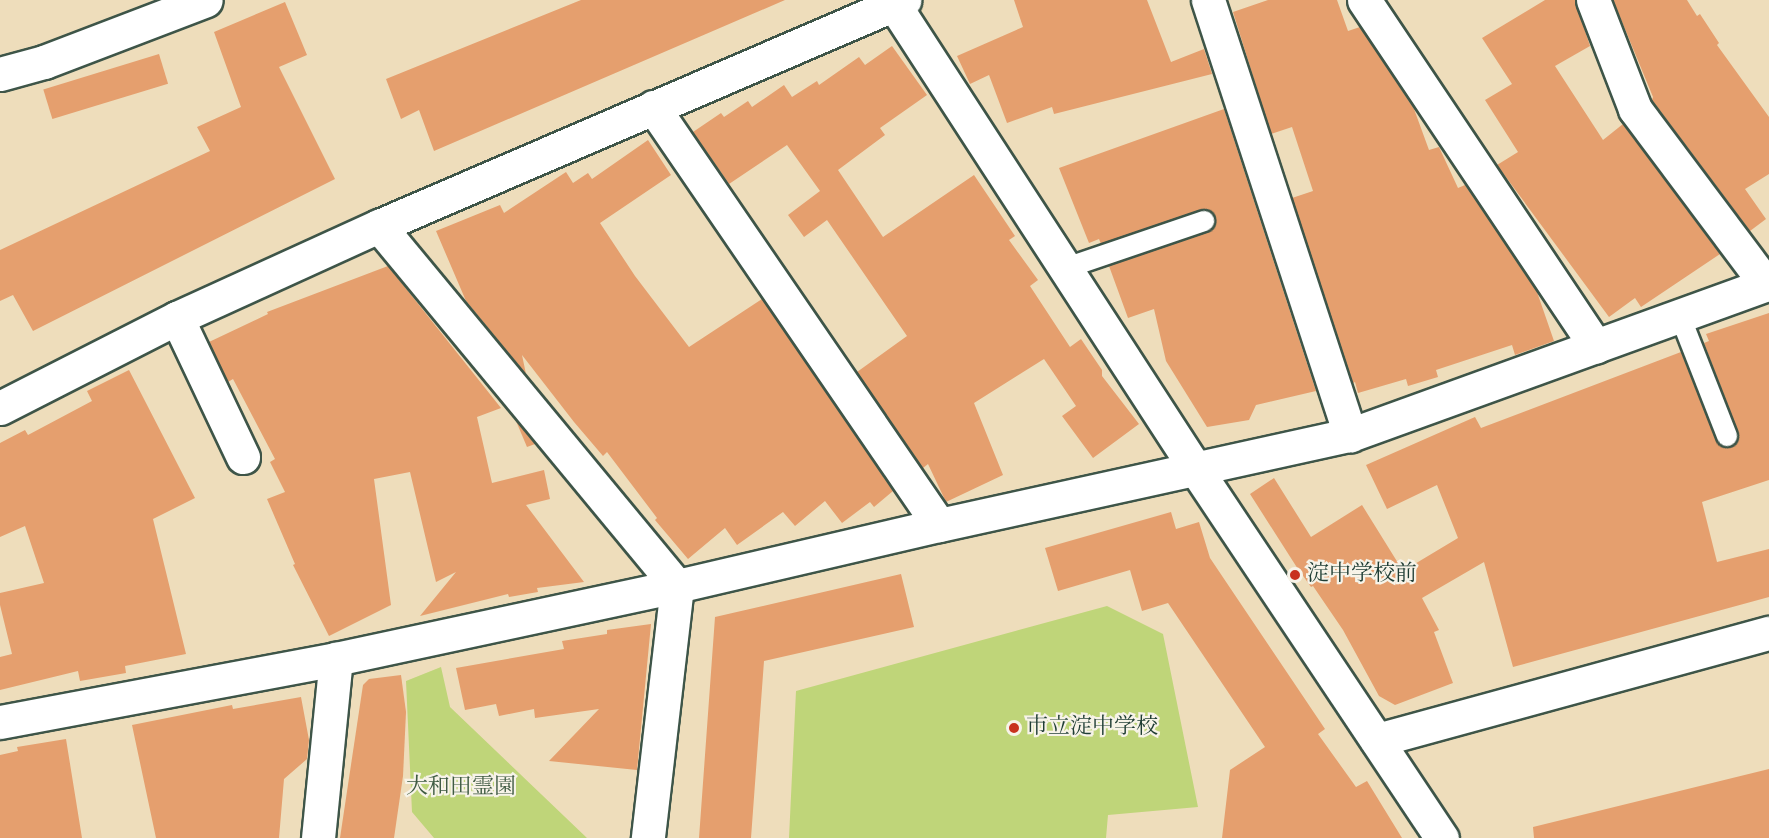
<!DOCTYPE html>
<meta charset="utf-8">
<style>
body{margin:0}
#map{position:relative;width:1769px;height:838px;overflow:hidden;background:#edb;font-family:"Old Standard TT","Noto Serif JP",serif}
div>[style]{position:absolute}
.green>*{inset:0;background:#bfd579}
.building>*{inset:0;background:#e59f6e;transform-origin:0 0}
.roads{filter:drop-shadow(2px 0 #3e5548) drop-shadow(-2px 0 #3e5548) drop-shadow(0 2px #3e5548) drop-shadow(0 -2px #3e5548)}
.service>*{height:20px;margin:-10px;padding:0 10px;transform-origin:10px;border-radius:10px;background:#fff}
.minor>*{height:33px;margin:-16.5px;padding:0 16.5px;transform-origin:16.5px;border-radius:16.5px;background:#fff}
.tertiary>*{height:33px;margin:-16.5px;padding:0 16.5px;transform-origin:16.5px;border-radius:16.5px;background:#fff}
.dots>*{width:16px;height:16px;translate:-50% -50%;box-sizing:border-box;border:3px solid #f7f3e8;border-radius:50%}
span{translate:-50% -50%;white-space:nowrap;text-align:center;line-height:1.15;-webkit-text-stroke:4.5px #f7f3e8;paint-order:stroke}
.poi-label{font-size:22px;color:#1f3d34}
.left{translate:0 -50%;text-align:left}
.park-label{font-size:22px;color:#3f5b42}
</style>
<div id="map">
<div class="green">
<i style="clip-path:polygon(1107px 606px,1163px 634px,1198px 807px,1108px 815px,1106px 838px,789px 838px,796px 691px)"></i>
<i style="clip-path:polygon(441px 667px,450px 707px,587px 838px,434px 838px,412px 812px,406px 681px)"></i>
</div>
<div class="building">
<i style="clip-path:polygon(581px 0,785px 0,434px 151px,419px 110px,401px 119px,386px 79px)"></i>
<i style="clip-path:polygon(1014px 0,1147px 0,1171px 62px,1204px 49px,1212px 74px,1054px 114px,1052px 107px,1007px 123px,989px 75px,970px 84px,957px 56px,1023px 27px)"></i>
<i style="clip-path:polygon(1268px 0,1337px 0,1348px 31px,1360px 27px,1414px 109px,1429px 150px,1439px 147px,1458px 188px,1465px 185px,1537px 292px,1554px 341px,1515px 355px,1512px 345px,1436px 370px,1438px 377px,1408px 386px,1406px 379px,1358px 393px,1355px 382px,1353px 383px,1292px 198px,1313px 191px,1292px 127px,1271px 134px,1233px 12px)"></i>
<i style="clip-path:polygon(1545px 0,1575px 0,1590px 46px,1555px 66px,1603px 140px,1623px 124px,1720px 254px,1641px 307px,1635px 298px,1609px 317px,1497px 165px,1518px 152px,1485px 100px,1512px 84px,1482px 38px)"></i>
<i style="clip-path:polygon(1613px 0,1687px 0,1697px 16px,1700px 14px,1719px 43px,1717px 45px,1769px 117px,1769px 174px,1745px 189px,1766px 219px,1750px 231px,1652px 100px,1653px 97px)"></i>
<i style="clip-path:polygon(285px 2px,307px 55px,279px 67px,335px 179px,33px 331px,13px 295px,0 301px,0 250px,210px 151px,197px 127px,241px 107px,214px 32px)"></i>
<i style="clip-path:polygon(892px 46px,927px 95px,880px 128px,885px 135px,838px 170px,883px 237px,974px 175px,1015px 236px,1009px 240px,1038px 280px,1030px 286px,1070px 347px,1081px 339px,1102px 370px,1102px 376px,1139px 424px,1093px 458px,1062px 416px,1076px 406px,1044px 359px,974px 403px,1003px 475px,946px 502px,928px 464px,923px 468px,857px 372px,907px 336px,827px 220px,804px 237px,788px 215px,820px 191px,787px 145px,729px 184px,693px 132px,721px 113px,724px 117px,748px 101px,752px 107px,784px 85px,792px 97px,817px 81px,819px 85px,859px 57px,865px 65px)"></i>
<i style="left:159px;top:54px;width:31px;height:121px;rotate:73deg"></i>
<i style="clip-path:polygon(1224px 109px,1316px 391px,1256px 405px,1249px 420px,1207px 427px,1166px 361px,1154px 309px,1128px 318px,1109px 266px,1208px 232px,1216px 224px,1215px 217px,1207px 209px,1201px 210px,1101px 244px,1099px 239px,1089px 243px,1059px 168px)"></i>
<i style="clip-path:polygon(648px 140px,671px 175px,600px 223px,635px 276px,689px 347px,762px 299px,893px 491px,874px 507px,870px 502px,842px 523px,825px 501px,795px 526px,783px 512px,737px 545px,725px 528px,688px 559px,655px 520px,657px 518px,607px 452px,603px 456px,574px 422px,522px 355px,526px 374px,466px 301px,436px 231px,500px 205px,504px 213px,566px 172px,573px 183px,588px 173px,592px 179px)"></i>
<i style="clip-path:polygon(388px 266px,501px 408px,477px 417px,492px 483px,544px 470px,550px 499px,526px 505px,584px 582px,537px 588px,538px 592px,509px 597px,508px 594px,420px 616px,456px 572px,436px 582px,410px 472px,374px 479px,391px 605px,329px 636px,293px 565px,295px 564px,267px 499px,285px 492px,270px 462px,275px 459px,233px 379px,228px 382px,209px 342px,268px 314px,267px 312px)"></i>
<i style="clip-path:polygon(1769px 313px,1769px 480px,1702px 502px,1717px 562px,1769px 549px,1769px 597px,1513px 667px,1484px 562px,1422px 598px,1439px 630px,1434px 632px,1453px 683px,1395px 705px,1379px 696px,1343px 630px,1313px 586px,1311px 587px,1296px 566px,1250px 494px,1274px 478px,1311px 537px,1362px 505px,1403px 571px,1458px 538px,1437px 485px,1387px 509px,1366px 465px,1475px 417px,1481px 428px,1681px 352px,1716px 440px,1720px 446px,1731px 447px,1737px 443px,1738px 432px,1704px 343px,1709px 341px,1706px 334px)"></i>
<i style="clip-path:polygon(129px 370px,195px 498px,153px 519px,186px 654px,125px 666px,126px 673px,80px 681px,78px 671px,0 690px,0 657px,12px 654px,0 605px,0 593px,44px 583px,25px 526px,0 537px,0 443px,25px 430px,28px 435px,92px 401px,87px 391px)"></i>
<i style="clip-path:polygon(516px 421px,535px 444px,527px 447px)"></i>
<i style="clip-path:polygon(1171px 512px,1176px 529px,1199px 522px,1210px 558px,1325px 729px,1318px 734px,1356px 787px,1367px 781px,1402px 838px,1222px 838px,1230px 770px,1265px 747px,1168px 603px,1142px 611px,1130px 570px,1058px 591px,1045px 548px)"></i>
<i style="clip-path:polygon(901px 574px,914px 627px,764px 661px,751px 838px,699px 838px,715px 617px)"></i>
<i style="clip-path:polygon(651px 624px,637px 770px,549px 761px,599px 709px,535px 718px,534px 709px,499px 716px,496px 704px,465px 710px,456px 668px,564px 649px,562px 641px,607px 634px,607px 630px)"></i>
<i style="clip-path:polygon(401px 675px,406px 712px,403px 776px,394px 838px,340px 838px,363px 685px,369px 679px)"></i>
<i style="clip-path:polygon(301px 697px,309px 740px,307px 759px,284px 779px,279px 838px,156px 838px,132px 725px,232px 705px,233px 709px)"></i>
<i style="clip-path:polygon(66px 739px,82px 838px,0 838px,0 755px,18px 751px,17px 747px)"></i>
<i style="clip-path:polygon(1769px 769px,1769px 838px,1534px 838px,1533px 827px)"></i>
</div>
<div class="roads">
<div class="service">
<i style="left:1066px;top:268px;width:146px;rotate:-18.8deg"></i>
<i style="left:1680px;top:316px;width:129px;rotate:68.6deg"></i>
</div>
<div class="minor">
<i style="left:1208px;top:0;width:458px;rotate:71.9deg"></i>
<i style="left:1364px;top:0;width:417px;rotate:56.2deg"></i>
<i style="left:1593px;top:0;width:117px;rotate:68.9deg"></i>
<i style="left:1635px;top:109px;width:219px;rotate:53.2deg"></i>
<i style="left:0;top:74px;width:46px;rotate:-15.3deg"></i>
<i style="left:44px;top:62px;width:173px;rotate:-20.9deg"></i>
<i style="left:653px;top:107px;width:506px;rotate:55.62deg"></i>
<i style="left:379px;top:226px;width:467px;rotate:50.4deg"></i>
<i style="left:677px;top:586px;width:254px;rotate:96.6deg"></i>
<i style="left:177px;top:318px;width:154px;rotate:64.6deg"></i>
<i style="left:1377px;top:740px;width:406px;rotate:-15.3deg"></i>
<i style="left:318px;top:838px;width:180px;rotate:-84.3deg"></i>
</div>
<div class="tertiary">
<i style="left:893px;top:3px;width:554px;rotate:57deg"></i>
<i style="left:1195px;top:468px;width:445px;rotate:56.3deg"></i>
<i style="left:0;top:408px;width:199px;rotate:-27deg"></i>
<i style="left:177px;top:318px;width:222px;rotate:-24.5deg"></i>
<i style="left:379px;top:226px;width:572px;rotate:-23.29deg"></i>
<i style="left:0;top:722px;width:342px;rotate:-10.6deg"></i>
<i style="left:336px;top:659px;width:349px;rotate:-12.1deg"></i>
<i style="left:677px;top:586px;width:269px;rotate:-13.1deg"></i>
<i style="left:939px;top:525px;width:421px;rotate:-12.4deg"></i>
<i style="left:1350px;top:435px;width:446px;rotate:-19.9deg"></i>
</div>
</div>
<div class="dots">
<i style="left:1295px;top:575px;background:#c8321e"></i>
<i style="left:1014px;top:728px;background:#c8321e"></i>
</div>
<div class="poi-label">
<span class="left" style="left:1307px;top:575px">淀中学校前</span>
<span class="left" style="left:1026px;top:728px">市立淀中学校</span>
</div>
<div class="park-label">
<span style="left:461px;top:788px">大和田霊園</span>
</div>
</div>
